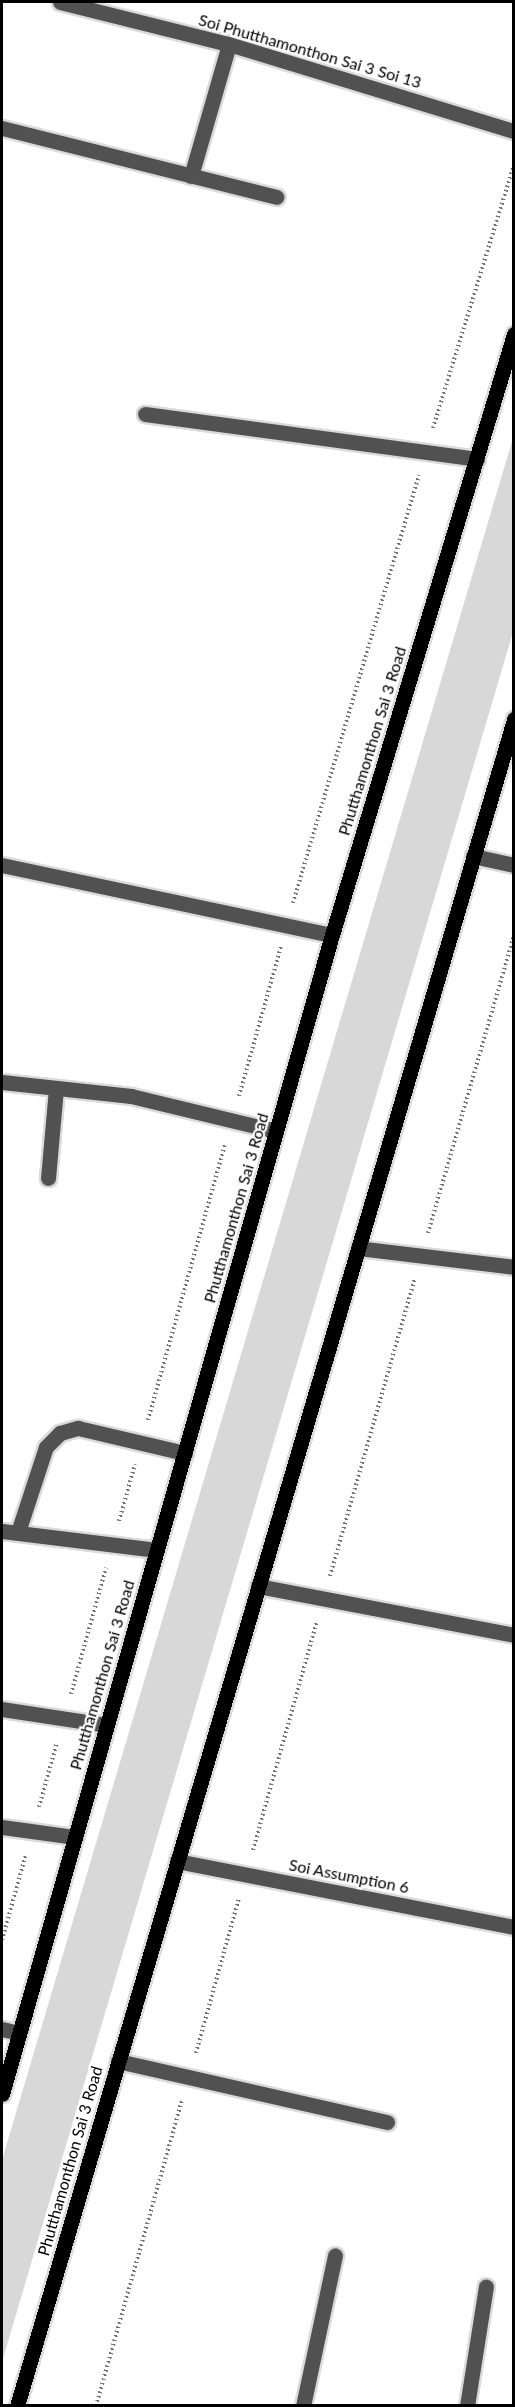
<!DOCTYPE html>
<style>
body{margin:0}
#map{position:relative;width:515px;height:2407px;overflow:hidden;background:#fff;font-family:Lato,sans-serif}
div>[style]{position:absolute}
.green>*{inset:0;background:#d8d8d8}
.path>*{height:4px;margin-top:-2px;transform-origin:0;background:repeating-linear-gradient(90deg,#737373 0 1.5px,transparent 0 4.5px)}
.roads{filter:drop-shadow(2px 0 #dbdbdb) drop-shadow(-2px 0 #dbdbdb) drop-shadow(0 2px #dbdbdb) drop-shadow(0 -2px #dbdbdb)}
.minor>*{height:15px;margin:-7.5px;padding:0 7.5px;transform-origin:7.5px;border-radius:7.5px;background:#515151}
.major>*{height:15px;margin:-7.5px;padding:0 7.5px;transform-origin:7.5px;border-radius:7.5px;background:#000}
span{translate:-50% -50%;white-space:nowrap;text-align:center;line-height:1.15;-webkit-text-stroke:4.5px #fff;paint-order:stroke}
.street-label{font-size:16px;color:#000}
.frame{position:absolute;inset:0;border:3px solid #000;pointer-events:none}
</style>
<div id="map">
<div class="green">
<i style="clip-path:polygon(513px 438px,513px 632px,2px 2362px,2px 2160px)"></i>
</div>
<div class="path">
<i style="left:433px;top:428px;width:276px;rotate:-72.9deg"></i>
<i style="left:293px;top:903px;width:446px;rotate:-73.6deg"></i>
<i style="left:239px;top:1096px;width:155px;rotate:-74.3deg"></i>
<i style="left:428px;top:1233px;width:309px;rotate:-73.9deg"></i>
<i style="left:148px;top:1420px;width:287px;rotate:-74.4deg"></i>
<i style="left:119px;top:1521px;width:59px;rotate:-74.3deg"></i>
<i style="left:330px;top:1576px;width:310px;rotate:-74.1deg"></i>
<i style="left:71px;top:1694px;width:131px;rotate:-74.5deg"></i>
<i style="left:39px;top:1807px;width:67px;rotate:-74.5deg"></i>
<i style="left:253px;top:1850px;width:238px;rotate:-74.4deg"></i>
<i style="left:2px;top:1940px;width:89px;rotate:-74.4deg"></i>
<i style="left:196px;top:2053px;width:161px;rotate:-74.5deg"></i>
<i style="left:96px;top:2406px;width:318px;rotate:-74.3deg"></i>
</div>
<div class="roads">
<div class="minor">
<i style="left:60px;top:2px;width:174px;rotate:14deg"></i>
<i style="left:229px;top:44px;width:298px;rotate:17deg"></i>
<i style="left:2px;top:128px;width:283px;rotate:14.1deg"></i>
<i style="left:191px;top:176px;width:137px;rotate:-73.9deg"></i>
<i style="left:145px;top:414px;width:335px;rotate:7.7deg"></i>
<i style="left:473px;top:856px;width:42px;rotate:12.4deg"></i>
<i style="left:2px;top:865px;width:337px;rotate:12deg"></i>
<i style="left:2px;top:1082px;width:130px;rotate:6.2deg"></i>
<i style="left:131px;top:1096px;width:149px;rotate:13.6deg"></i>
<i style="left:48px;top:1178px;width:89px;rotate:-84.9deg"></i>
<i style="left:358px;top:1248px;width:157px;rotate:6.9deg"></i>
<i style="left:2px;top:1531px;width:156px;rotate:7deg"></i>
<i style="left:18px;top:1532px;width:89px;rotate:-71.8deg"></i>
<i style="left:46px;top:1447px;width:20px;rotate:-45deg"></i>
<i style="left:60px;top:1433px;width:19px;rotate:-16deg"></i>
<i style="left:78px;top:1428px;width:110px;rotate:13.2deg"></i>
<i style="left:258px;top:1586px;width:261px;rotate:10.8deg"></i>
<i style="left:2px;top:1709px;width:106px;rotate:8.7deg"></i>
<i style="left:2px;top:1827px;width:74px;rotate:7.8deg"></i>
<i style="left:177px;top:1861px;width:343px;rotate:11.1deg"></i>
<i style="left:2px;top:2029px;width:17px;rotate:13deg"></i>
<i style="left:118px;top:2061px;width:276px;rotate:12.8deg"></i>
<i style="left:303px;top:2406px;width:154px;rotate:-78deg"></i>
<i style="left:467px;top:2406px;width:121px;rotate:-81deg"></i>
</div>
<div class="major">
<i style="left:2px;top:2094px;width:1205px;rotate:-74.11deg"></i>
<i style="left:332px;top:935px;width:628px;rotate:-73.15deg"></i>
<i style="left:17px;top:2406px;width:1759px;rotate:-73.58deg"></i>
</div>
</div>
<div class="street-label">
<span style="left:310px;top:51px;rotate:16deg">Soi Phutthamonthon Sai 3 Soi 13</span>
<span style="left:372px;top:741px;rotate:-73deg">Phutthamonthon Sai 3 Road</span>
<span style="left:236px;top:1208px;rotate:-74deg">Phutthamonthon Sai 3 Road</span>
<span style="left:102px;top:1675px;rotate:-74deg">Phutthamonthon Sai 3 Road</span>
<span style="left:349px;top:1876px;rotate:11deg">Soi Assumption 6</span>
<span style="left:70px;top:2161px;rotate:-74deg">Phutthamonthon Sai 3 Road</span>
</div>
<div class="frame"></div>
</div>
